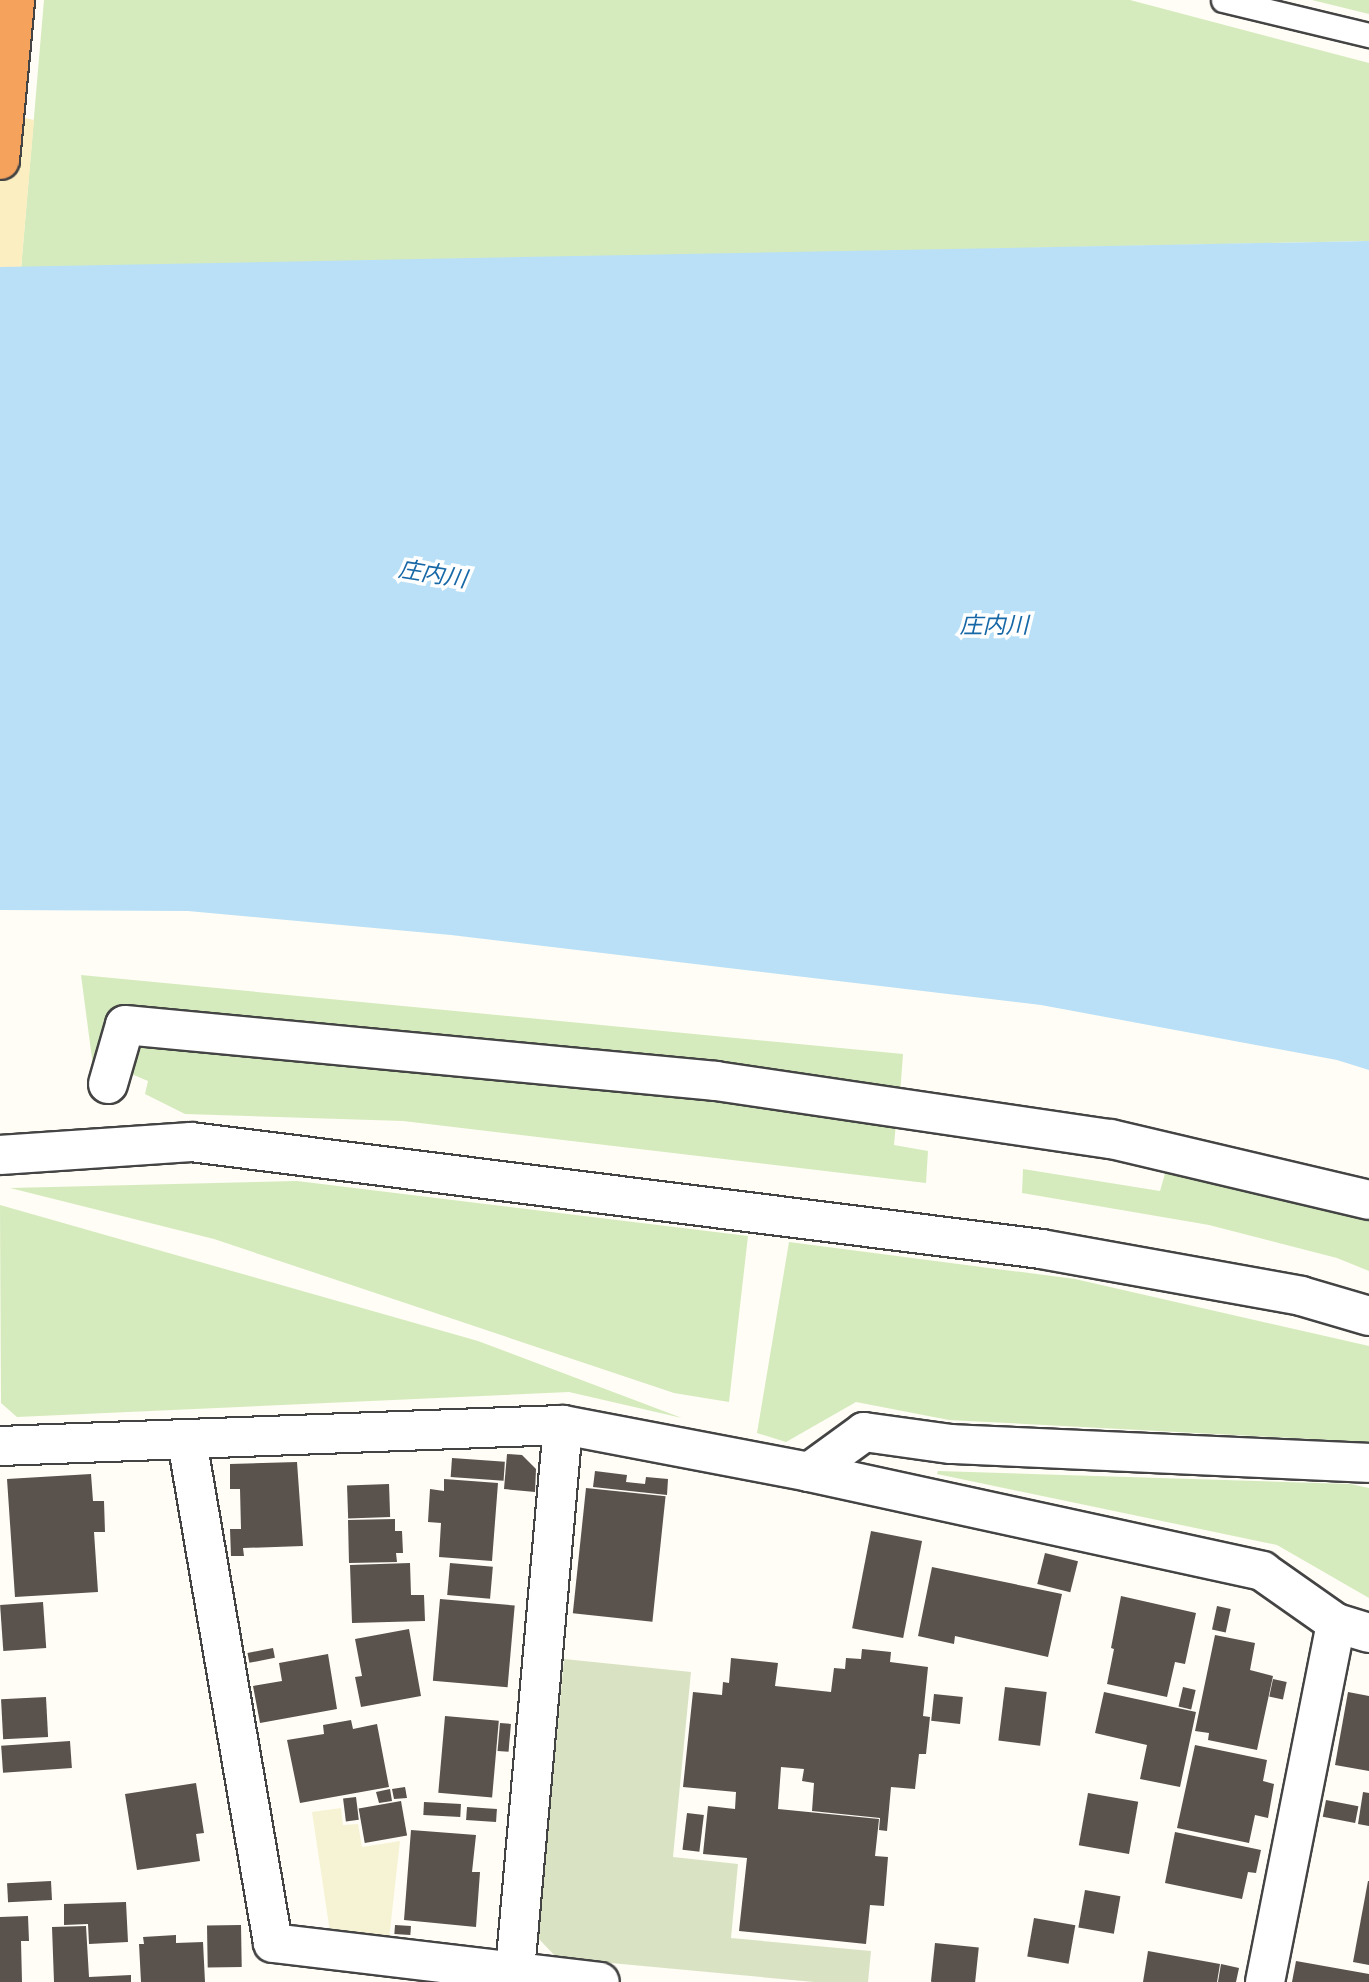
<!DOCTYPE html>
<meta charset="utf-8">
<style>
body{margin:0}
#map{position:relative;width:1369px;height:1982px;overflow:hidden;background:#fffdf5;font-family:Georgia,"Noto Sans JP",serif}
div>[style]{position:absolute}
.farmland>*{inset:0;background:#f6f3d4}
.green>*{inset:0;background:#d5ebbd}
.sand>*{inset:0;background:#fbeec1}
.cemetery>*{inset:0;background:#d9e3c4}
.water>*{inset:0;background:#b9e0f7}
.building>*{inset:0;background:#5a524d;transform-origin:0 0}
.roads{filter:drop-shadow(2px 0 #444) drop-shadow(-2px 0 #444) drop-shadow(0 2px #444) drop-shadow(0 -2px #444)}
.service>*{height:23px;margin:-11.5px;padding:0 11.5px;transform-origin:11.5px;border-radius:11.5px;background:#fff}
.minor>*{height:38px;margin:-19px;padding:0 19px;transform-origin:19px;border-radius:19px;background:#fff}
.motorway>*{height:38px;margin:-19px;padding:0 19px;transform-origin:19px;border-radius:19px;background:#f5a25d}
span{translate:-50% -50%;white-space:nowrap;text-align:center;line-height:1.15;-webkit-text-stroke:7px #fff;paint-order:stroke}
.water-label{font-size:23px;color:#1768a6;font-style:italic}
</style>
<div id="map">
<div class="farmland">
<i style="clip-path:polygon(341px 1808px,343px 1825px,358px 1824px,362px 1847px,400px 1841px,389px 1939px,330px 1932px,312px 1812px)"></i>
</div>
<div class="green">
<i style="clip-path:polygon(44px 0,1130px 0,1369px 63px,1369px 241px,21px 269px)"></i>
<i style="clip-path:polygon(1312px 0,1369px 0,1369px 14px)"></i>
<i style="clip-path:polygon(81px 975px,903px 1054px,900px 1095px,119px 1017px,107px 1064px,93px 1066px)"></i>
<i style="clip-path:polygon(134px 1034px,897px 1113px,894px 1145px,928px 1151px,926px 1183px,403px 1121px,185px 1114px,145px 1094px,148px 1081px,122px 1070px)"></i>
<i style="clip-path:polygon(1168px 1163px,1369px 1212px,1369px 1271px,1337px 1258px,1209px 1225px,1022px 1193px,1023px 1169px,1160px 1191px)"></i>
<i style="clip-path:polygon(297px 1181px,748px 1236px,729px 1402px,674px 1393px,214px 1239px,10px 1188px)"></i>
<i style="clip-path:polygon(0 1205px,478px 1341px,682px 1418px,569px 1392px,17px 1417px,1px 1403px)"></i>
<i style="clip-path:polygon(789px 1242px,1075px 1279px,1369px 1346px,1369px 1442px,949px 1420px,856px 1402px,786px 1442px,757px 1433px)"></i>
<i style="clip-path:polygon(938px 1471px,1350px 1484px,1369px 1488px,1369px 1598px,1277px 1545px,937px 1474px)"></i>
</div>
<div class="sand">
<i style="clip-path:polygon(0 112px,34px 120px,21px 269px,0 267px)"></i>
</div>
<div class="cemetery">
<i style="clip-path:polygon(564px 1659px,691px 1672px,673px 1857px,738px 1864px,731px 1938px,871px 1951px,868px 1982px,814px 1982px,557px 1958px,538px 1938px)"></i>
</div>
<div class="water">
<i style="clip-path:polygon(1369px 241px,1369px 1070px,1337px 1060px,1041px 1005px,451px 935px,188px 911px,0 910px,0 267px)"></i>
</div>
<div class="building">
<i style="clip-path:polygon(507px 1454px,522px 1455px,536px 1469px,535px 1492px,504px 1489px)"></i>
<i style="left:452px;top:1458px;width:53px;height:19px;rotate:4deg"></i>
<i style="clip-path:polygon(297px 1462px,303px 1546px,243px 1548px,244px 1556px,231px 1556px,230px 1529px,241px 1529px,240px 1489px,230px 1489px,230px 1464px)"></i>
<i style="clip-path:polygon(595px 1471px,627px 1475px,626px 1482px,645px 1484px,646px 1477px,668px 1479px,667px 1495px,593px 1487px)"></i>
<i style="clip-path:polygon(91px 1474px,93px 1501px,104px 1501px,105px 1532px,94px 1532px,98px 1592px,15px 1597px,7px 1479px)"></i>
<i style="clip-path:polygon(444px 1479px,498px 1483px,492px 1561px,439px 1557px,441px 1523px,428px 1522px,430px 1489px,444px 1491px)"></i>
<i style="left:389px;top:1484px;width:33px;height:42px;rotate:88deg"></i>
<i style="left:586px;top:1488px;width:80px;height:126px;rotate:6deg"></i>
<i style="clip-path:polygon(395px 1519px,395px 1531px,402px 1531px,403px 1553px,396px 1553px,397px 1562px,349px 1563px,348px 1520px)"></i>
<i style="left:871px;top:1531px;width:52px;height:99px;rotate:11deg"></i>
<i style="left:1045px;top:1553px;width:34px;height:32px;rotate:14deg"></i>
<i style="clip-path:polygon(410px 1563px,411px 1595px,424px 1595px,425px 1621px,352px 1623px,350px 1565px)"></i>
<i style="left:450px;top:1563px;width:43px;height:32px;rotate:5deg"></i>
<i style="clip-path:polygon(932px 1567px,1062px 1594px,1048px 1657px,955px 1636px,954px 1644px,918px 1636px)"></i>
<i style="clip-path:polygon(1121px 1596px,1196px 1613px,1185px 1664px,1175px 1662px,1167px 1697px,1107px 1684px,1114px 1649px,1111px 1648px)"></i>
<i style="left:440px;top:1599px;width:75px;height:82px;rotate:5deg"></i>
<i style="left:43px;top:1602px;width:46px;height:43px;rotate:86deg"></i>
<i style="left:1217px;top:1606px;width:14px;height:24px;rotate:12deg"></i>
<i style="clip-path:polygon(409px 1629px,421px 1696px,361px 1707px,355px 1677px,362px 1676px,355px 1639px)"></i>
<i style="clip-path:polygon(1215px 1635px,1255px 1643px,1250px 1670px,1273px 1676px,1257px 1750px,1208px 1740px,1209px 1733px,1195px 1731px)"></i>
<i style="left:273px;top:1648px;width:10px;height:26px;rotate:79deg"></i>
<i style="clip-path:polygon(862px 1649px,891px 1652px,890px 1662px,928px 1667px,923px 1716px,930px 1717px,926px 1754px,919px 1754px,915px 1789px,891px 1787px,887px 1831px,879px 1830px,880px 1818px,812px 1811px,814px 1783px,802px 1781px,804px 1769px,781px 1767px,778px 1809px,879px 1819px,875px 1856px,888px 1857px,884px 1906px,870px 1905px,866px 1944px,739px 1931px,747px 1858px,703px 1854px,708px 1806px,735px 1809px,736px 1792px,683px 1787px,693px 1692px,722px 1695px,723px 1682px,729px 1683px,731px 1658px,778px 1663px,775px 1686px,831px 1692px,834px 1668px,845px 1669px,846px 1658px,861px 1659px)"></i>
<i style="clip-path:polygon(328px 1654px,337px 1709px,260px 1723px,253px 1686px,282px 1681px,279px 1663px)"></i>
<i style="left:1273px;top:1679px;width:14px;height:18px;rotate:12deg"></i>
<i style="left:1005px;top:1687px;width:42px;height:54px;rotate:7deg"></i>
<i style="left:1183px;top:1687px;width:13px;height:20px;rotate:13deg"></i>
<i style="clip-path:polygon(1104px 1692px,1196px 1712px,1180px 1787px,1140px 1779px,1147px 1745px,1095px 1733px)"></i>
<i style="clip-path:polygon(1348px 1692px,1369px 1696px,1369px 1771px,1335px 1765px)"></i>
<i style="left:934px;top:1694px;width:29px;height:27px;rotate:6deg"></i>
<i style="left:46px;top:1697px;width:40px;height:45px;rotate:87deg"></i>
<i style="left:445px;top:1716px;width:54px;height:77px;rotate:5deg"></i>
<i style="clip-path:polygon(351px 1720px,353px 1729px,377px 1724px,389px 1787px,300px 1803px,287px 1740px,324px 1734px,323px 1725px)"></i>
<i style="left:500px;top:1723px;width:11px;height:28px;rotate:5deg"></i>
<i style="left:70px;top:1741px;width:27px;height:69px;rotate:86deg"></i>
<i style="clip-path:polygon(1195px 1745px,1267px 1760px,1263px 1781px,1274px 1784px,1268px 1818px,1255px 1815px,1249px 1843px,1177px 1828px)"></i>
<i style="clip-path:polygon(196px 1783px,204px 1833px,196px 1834px,200px 1861px,137px 1870px,125px 1794px)"></i>
<i style="clip-path:polygon(405px 1787px,407px 1798px,394px 1799px,392px 1789px)"></i>
<i style="clip-path:polygon(390px 1789px,392px 1801px,379px 1803px,376px 1792px)"></i>
<i style="clip-path:polygon(1363px 1792px,1369px 1793px,1369px 1826px,1358px 1824px)"></i>
<i style="left:1088px;top:1793px;width:51px;height:53px;rotate:10deg"></i>
<i style="left:356px;top:1797px;width:23px;height:13px;rotate:83deg"></i>
<i style="left:1326px;top:1800px;width:33px;height:17px;rotate:11deg"></i>
<i style="left:401px;top:1801px;width:35px;height:43px;rotate:80deg"></i>
<i style="left:424px;top:1802px;width:37px;height:13px;rotate:3deg"></i>
<i style="left:467px;top:1807px;width:30px;height:13px;rotate:4deg"></i>
<i style="left:687px;top:1813px;width:17px;height:37px;rotate:7deg"></i>
<i style="clip-path:polygon(411px 1830px,476px 1835px,472px 1872px,480px 1872px,476px 1927px,404px 1920px)"></i>
<i style="clip-path:polygon(1175px 1832px,1261px 1850px,1256px 1873px,1248px 1872px,1242px 1899px,1165px 1883px)"></i>
<i style="left:51px;top:1881px;width:19px;height:44px;rotate:87deg"></i>
<i style="clip-path:polygon(1368px 1881px,1369px 1881px,1369px 1965px,1353px 1962px)"></i>
<i style="left:1085px;top:1890px;width:36px;height:38px;rotate:10deg"></i>
<i style="clip-path:polygon(126px 1902px,128px 1942px,89px 1944px,88px 1924px,64px 1925px,64px 1904px)"></i>
<i style="clip-path:polygon(28px 1916px,29px 1941px,21px 1941px,22px 1982px,0 1982px,0 1917px)"></i>
<i style="left:1034px;top:1918px;width:42px;height:39px;rotate:10deg"></i>
<i style="left:241px;top:1925px;width:42px;height:34px;rotate:89deg"></i>
<i style="left:395px;top:1925px;width:16px;height:9px;rotate:4deg"></i>
<i style="clip-path:polygon(86px 1926px,89px 1977px,131px 1975px,131px 1982px,54px 1982px,52px 1927px)"></i>
<i style="clip-path:polygon(176px 1935px,176px 1943px,203px 1942px,205px 1982px,141px 1982px,139px 1944px,144px 1944px,143px 1937px)"></i>
<i style="left:935px;top:1943px;width:44px;height:39px;rotate:6deg"></i>
<i style="clip-path:polygon(1148px 1951px,1220px 1964px,1217px 1982px,1143px 1982px)"></i>
<i style="clip-path:polygon(1296px 1961px,1369px 1974px,1369px 1982px,1292px 1982px)"></i>
<i style="clip-path:polygon(1221px 1964px,1239px 1968px,1236px 1982px,1218px 1982px)"></i>
</div>
<div class="roads">
<div class="service">
<i style="left:1223px;top:0;width:150px;rotate:13.5deg"></i>
</div>
<div class="minor">
<i style="left:108px;top:1084px;width:61px;rotate:-73.9deg"></i>
<i style="left:125px;top:1025px;width:594px;rotate:5.41deg"></i>
<i style="left:716px;top:1081px;width:399px;rotate:8.4deg"></i>
<i style="left:1111px;top:1139px;width:265px;rotate:13.3deg"></i>
<i style="left:0;top:1155px;width:191px;rotate:-3.9deg"></i>
<i style="left:191px;top:1142px;width:857px;rotate:7.17deg"></i>
<i style="left:1041px;top:1249px;width:264px;rotate:10.2deg"></i>
<i style="left:1301px;top:1296px;width:71px;rotate:16.4deg"></i>
<i style="left:187px;top:1441px;width:509px;rotate:80.28deg"></i>
<i style="left:273px;top:1943px;width:329px;rotate:6.8deg"></i>
<i style="left:0;top:1446px;width:563px;rotate:-2.14deg"></i>
<i style="left:563px;top:1425px;width:250px;rotate:10.8deg"></i>
<i style="left:809px;top:1472px;width:464px;rotate:12.3deg"></i>
<i style="left:1262px;top:1571px;width:90px;rotate:35.1deg"></i>
<i style="left:1336px;top:1623px;width:34px;rotate:17deg"></i>
<i style="left:809px;top:1472px;width:68px;rotate:-36deg"></i>
<i style="left:864px;top:1432px;width:88px;rotate:7.9deg"></i>
<i style="left:951px;top:1444px;width:418px;rotate:2.6deg"></i>
<i style="left:514px;top:1982px;width:559px;rotate:-84.97deg"></i>
<i style="left:1265px;top:1982px;width:366px;rotate:-78.8deg"></i>
</div>
<div class="motorway">
<i style="left:0;top:160px;width:161px;rotate:-84.6deg"></i>
</div>
</div>
<div class="water-label">
<span style="left:433px;top:572px;rotate:9deg">庄内川</span>
<span style="left:994px;top:623px">庄内川</span>
</div>
</div>
